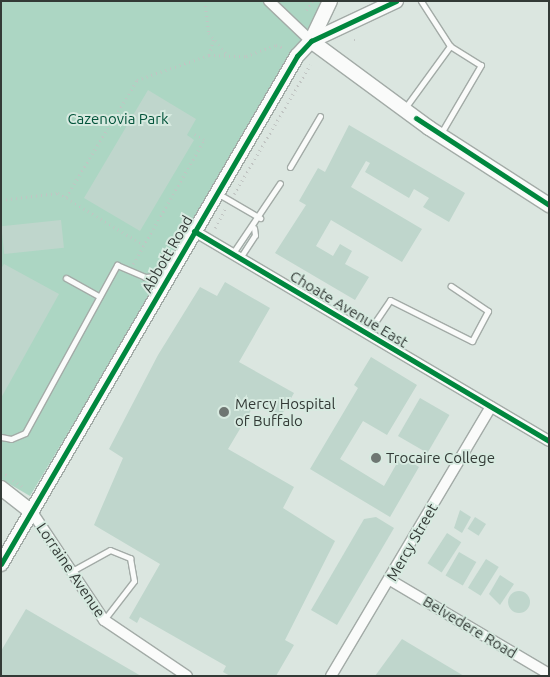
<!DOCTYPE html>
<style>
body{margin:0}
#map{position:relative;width:550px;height:677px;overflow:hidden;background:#dbe6e0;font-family:Ubuntu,sans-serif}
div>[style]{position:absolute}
.green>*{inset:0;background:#acd6c3}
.building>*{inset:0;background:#bfd6cc;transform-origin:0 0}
.round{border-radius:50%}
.path>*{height:2.5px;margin-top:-1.25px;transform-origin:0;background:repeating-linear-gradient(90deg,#c1c5c3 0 1px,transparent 0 5px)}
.roads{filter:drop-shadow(1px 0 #a3aba7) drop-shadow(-1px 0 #a3aba7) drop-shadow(0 1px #a3aba7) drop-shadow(0 -1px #a3aba7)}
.lane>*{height:5px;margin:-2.5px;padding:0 2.5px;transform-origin:2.5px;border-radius:2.5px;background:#fafbfa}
.street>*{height:10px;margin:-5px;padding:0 5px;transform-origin:5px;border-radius:5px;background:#fafbfa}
.secondary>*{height:14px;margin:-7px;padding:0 7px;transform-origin:7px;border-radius:7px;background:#fafbfa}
.cycleway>*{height:5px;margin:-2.5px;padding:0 2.5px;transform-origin:2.5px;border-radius:2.5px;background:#00873e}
.dots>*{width:14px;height:14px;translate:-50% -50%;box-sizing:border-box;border:2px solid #d7eae0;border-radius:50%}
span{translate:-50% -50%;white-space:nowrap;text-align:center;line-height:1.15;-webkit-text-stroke:4px #d7eae0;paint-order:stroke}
.park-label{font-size:15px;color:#03543b}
.street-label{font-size:15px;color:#333a36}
.poi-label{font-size:15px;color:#333a36}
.left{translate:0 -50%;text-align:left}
.frame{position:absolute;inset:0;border:2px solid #333a36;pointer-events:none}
</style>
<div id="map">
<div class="green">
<i style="clip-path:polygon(1px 1px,327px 1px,30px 496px,1px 479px)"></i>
</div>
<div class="building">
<i style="clip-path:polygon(148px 90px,196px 119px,187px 135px,194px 140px,140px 231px,84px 198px)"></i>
<i style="clip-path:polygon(349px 125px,465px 193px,449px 222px,423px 207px,429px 198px,414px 189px,409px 198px,365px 172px,370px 163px,366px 161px,351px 187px,422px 229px,402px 262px,331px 220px,316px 246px,333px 256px,340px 244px,352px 251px,345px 264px,369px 277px,355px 300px,275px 253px,306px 205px,299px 201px,318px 168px,325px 172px)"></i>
<i style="left:61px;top:220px;width:28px;height:60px;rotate:84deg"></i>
<i style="clip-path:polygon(4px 264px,59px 294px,1px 398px,1px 269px)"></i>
<i style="clip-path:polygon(225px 282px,270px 308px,239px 362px,294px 393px,281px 416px,256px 402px,228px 449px,294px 487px,283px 508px,335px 541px,285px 640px,294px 645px,276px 676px,230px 676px,223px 672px,226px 666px,140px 617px,137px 623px,129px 618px,160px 564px,94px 525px,123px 458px,109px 449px,158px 355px,200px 287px,217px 296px)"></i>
<i style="clip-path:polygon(371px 357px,417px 385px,387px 435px,363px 421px,340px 459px,384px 486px,401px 456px,419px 467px,390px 517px,310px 469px,358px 388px,354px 385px)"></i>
<i style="left:420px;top:398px;width:34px;height:44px;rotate:30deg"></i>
<i style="clip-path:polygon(460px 510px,471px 517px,462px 533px,454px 528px)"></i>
<i style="clip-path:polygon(376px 517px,394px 528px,337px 625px,311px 610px,364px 519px)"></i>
<i style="left:475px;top:517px;width:13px;height:14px;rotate:32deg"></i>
<i style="left:447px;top:533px;width:17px;height:36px;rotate:33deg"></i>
<i style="left:459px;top:552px;width:20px;height:27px;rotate:30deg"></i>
<i style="left:486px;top:559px;width:15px;height:34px;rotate:32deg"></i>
<i style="clip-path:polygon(500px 575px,514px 584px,500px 605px,489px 594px)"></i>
<i class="round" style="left:508px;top:591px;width:22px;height:22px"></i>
<i style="clip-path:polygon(26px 609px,141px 676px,1px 676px,1px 651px)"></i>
<i style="clip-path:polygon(402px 639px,464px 676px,375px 676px)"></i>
</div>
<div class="path">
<i style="left:205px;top:1px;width:32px;rotate:83deg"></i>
<i style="left:209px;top:33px;width:26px;rotate:50deg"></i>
<i style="left:306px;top:10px;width:11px;rotate:-56deg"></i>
<i style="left:354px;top:40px;width:3px"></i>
<i style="left:209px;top:55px;width:16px;rotate:-75deg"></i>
<i style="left:234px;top:194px;width:150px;rotate:-59.5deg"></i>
<i style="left:66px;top:197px;width:137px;rotate:-58.7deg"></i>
<i style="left:137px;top:80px;width:76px;rotate:-19.1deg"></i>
<i style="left:209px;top:55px;width:37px;rotate:2deg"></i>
<i style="left:246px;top:56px;width:32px;rotate:-20deg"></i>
<i style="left:276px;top:45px;width:9px;rotate:21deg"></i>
<i style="left:1px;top:200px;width:57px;rotate:-7deg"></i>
<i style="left:58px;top:193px;width:100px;rotate:31.2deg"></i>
<i style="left:215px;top:228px;width:24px;rotate:-62deg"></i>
<i style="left:133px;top:264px;width:143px;rotate:-60.2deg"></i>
<i style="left:204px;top:140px;width:13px;rotate:-151deg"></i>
<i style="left:1px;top:472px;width:7px;rotate:27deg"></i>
<i style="left:13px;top:480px;width:12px;rotate:35deg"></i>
</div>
<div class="roads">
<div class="lane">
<i style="left:421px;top:1px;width:54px;rotate:57.2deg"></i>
<i style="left:405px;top:108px;width:77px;rotate:-54deg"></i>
<i style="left:450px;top:46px;width:36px;rotate:32deg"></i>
<i style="left:481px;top:65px;width:81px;rotate:120.4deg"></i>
<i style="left:290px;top:167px;width:59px;rotate:-59.5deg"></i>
<i style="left:217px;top:193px;width:50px;rotate:30.2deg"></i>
<i style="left:233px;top:253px;width:84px;rotate:-56.1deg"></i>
<i style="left:240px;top:258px;width:27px;rotate:-57deg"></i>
<i style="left:255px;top:235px;width:7px;rotate:-98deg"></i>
<i style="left:66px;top:278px;width:38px;rotate:29deg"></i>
<i style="left:367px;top:334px;width:41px;rotate:-55.9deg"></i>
<i style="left:390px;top:300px;width:92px;rotate:26.6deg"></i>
<i style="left:472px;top:341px;width:34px;rotate:-62deg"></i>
<i style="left:488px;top:311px;width:45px;rotate:-146deg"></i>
<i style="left:1px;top:437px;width:10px;rotate:11deg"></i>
<i style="left:11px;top:439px;width:15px;rotate:-23deg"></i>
<i style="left:25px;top:433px;width:192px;rotate:-61.3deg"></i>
<i style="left:117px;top:265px;width:30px;rotate:23deg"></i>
<i style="left:145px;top:277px;width:21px;rotate:-5deg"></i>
<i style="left:72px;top:571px;width:43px;rotate:-28.9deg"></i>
<i style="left:110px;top:550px;width:22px;rotate:22deg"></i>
<i style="left:130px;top:558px;width:23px;rotate:80deg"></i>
<i style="left:134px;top:581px;width:49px;rotate:127.6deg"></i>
</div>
<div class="street">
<i style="left:269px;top:1px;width:58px;rotate:43.6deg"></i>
<i style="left:194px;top:231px;width:412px;rotate:30.6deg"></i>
<i style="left:32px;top:512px;width:130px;rotate:56.3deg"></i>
<i style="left:104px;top:620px;width:100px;rotate:34deg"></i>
<i style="left:390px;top:580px;width:185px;rotate:30.6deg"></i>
<i style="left:331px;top:676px;width:313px;rotate:-59.3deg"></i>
</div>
<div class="secondary">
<i style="left:311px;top:41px;width:147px;rotate:36.4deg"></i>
<i style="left:429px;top:128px;width:143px;rotate:32.7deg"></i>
<i style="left:311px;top:41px;width:44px;rotate:-64.6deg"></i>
<i style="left:1px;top:488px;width:39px;rotate:38deg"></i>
<i style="left:1px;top:564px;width:588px;rotate:-59.77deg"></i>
<i style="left:297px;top:56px;width:21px;rotate:-47deg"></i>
<i style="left:311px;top:41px;width:94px;rotate:-25.2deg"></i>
</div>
</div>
<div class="cycleway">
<i style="left:416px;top:118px;width:159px;rotate:33.2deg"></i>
<i style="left:194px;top:231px;width:412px;rotate:30.6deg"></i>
<i style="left:1px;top:564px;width:588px;rotate:-59.77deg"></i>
<i style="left:297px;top:56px;width:21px;rotate:-47deg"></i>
<i style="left:311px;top:41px;width:94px;rotate:-25.2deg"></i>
</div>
<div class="dots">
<i style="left:224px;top:412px;background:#6e7672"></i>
<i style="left:376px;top:458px;background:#6e7672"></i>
</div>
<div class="park-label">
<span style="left:118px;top:119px">Cazenovia Park</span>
</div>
<div class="street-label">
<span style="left:167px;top:254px;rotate:-60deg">Abbott Road</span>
<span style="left:349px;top:309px;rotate:31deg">Choate Avenue East</span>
<span style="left:412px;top:542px;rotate:-60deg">Mercy Street</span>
<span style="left:71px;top:570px;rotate:56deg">Lorraine Avenue</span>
<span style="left:470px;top:627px;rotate:31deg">Belvedere Road</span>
</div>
<div class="poi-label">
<span class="left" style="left:235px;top:412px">Mercy Hospital<br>of Buffalo</span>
<span class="left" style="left:386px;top:458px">Trocaire College</span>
</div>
<div class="frame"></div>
</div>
